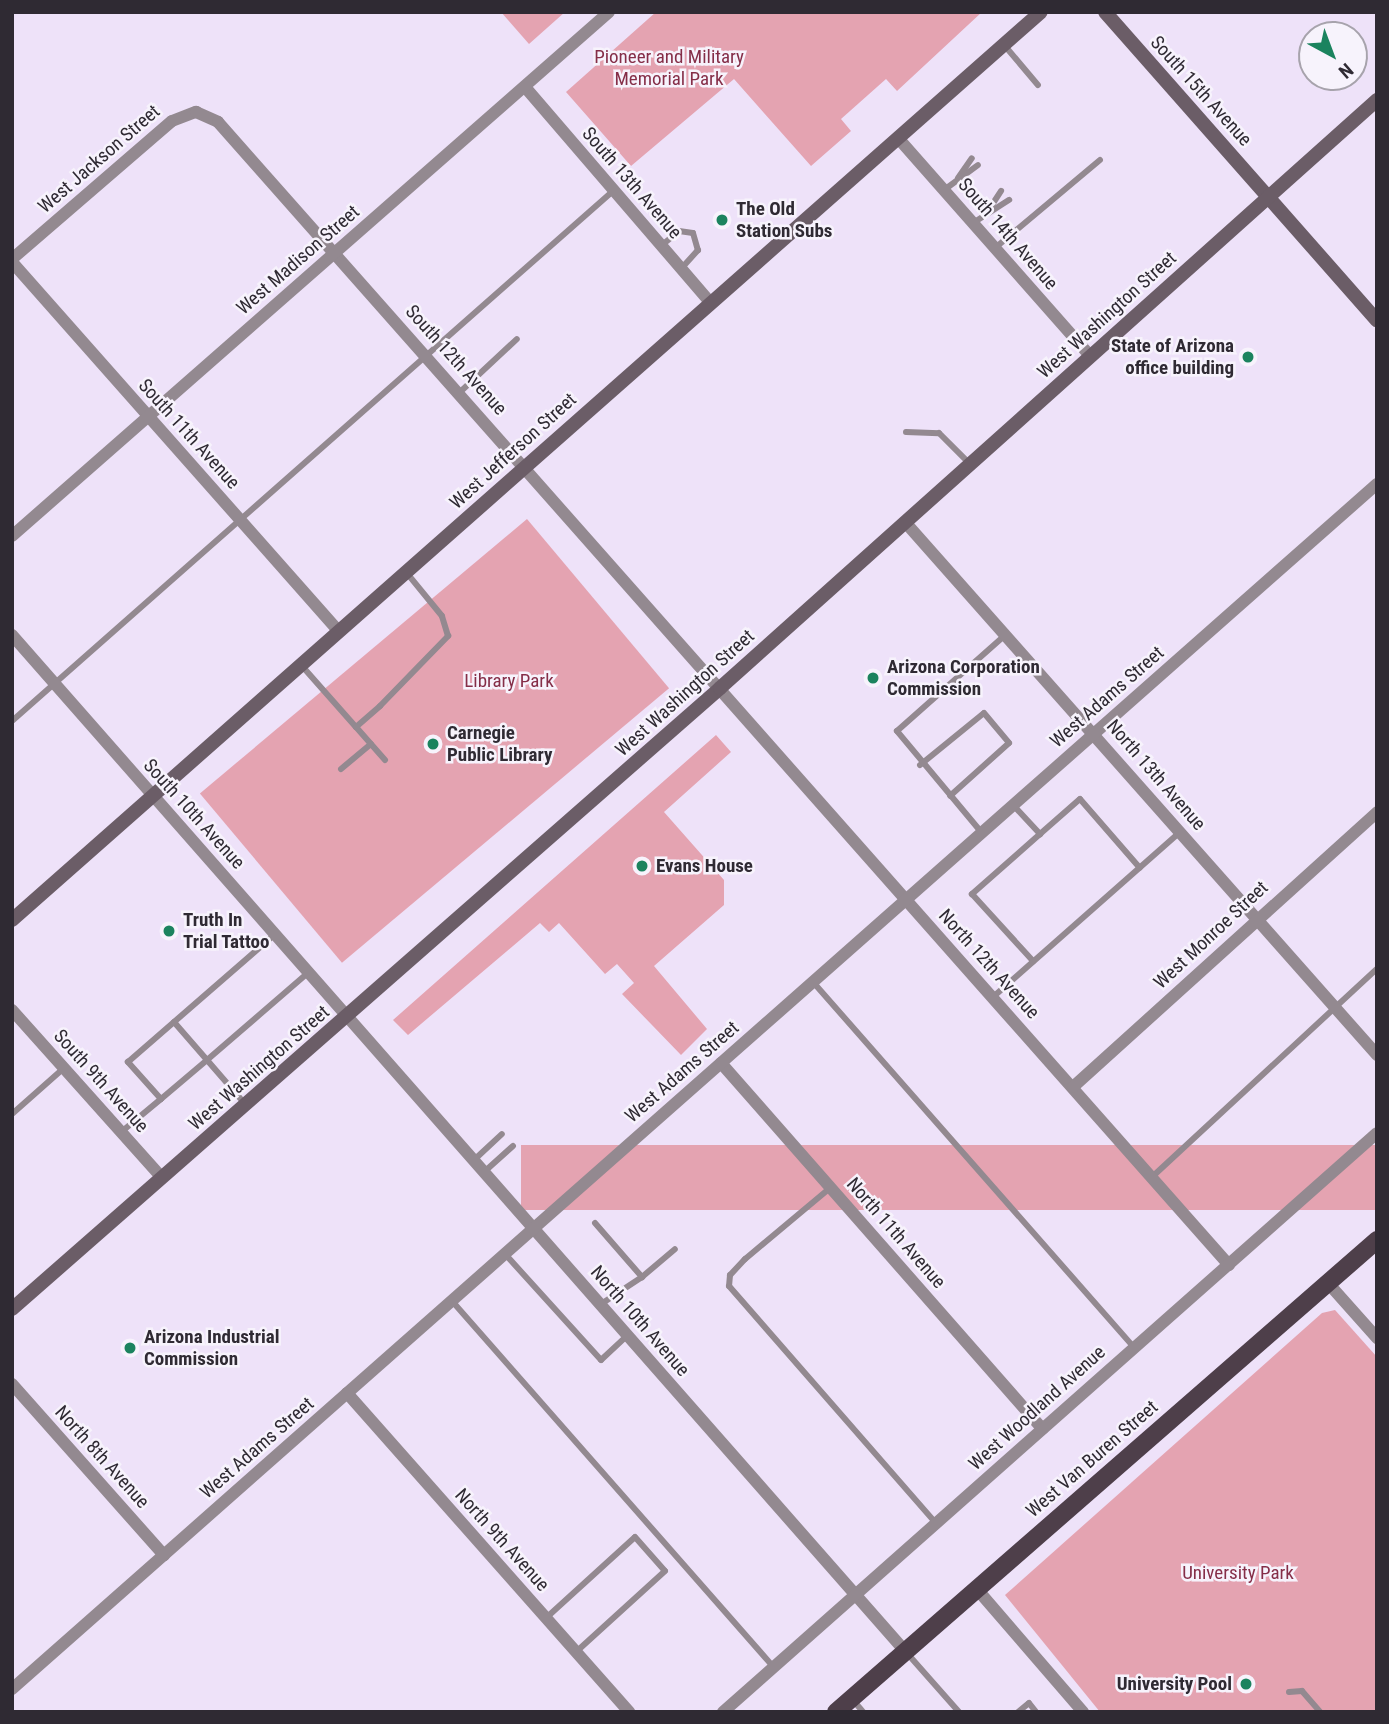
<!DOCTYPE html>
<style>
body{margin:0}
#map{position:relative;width:1389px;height:1724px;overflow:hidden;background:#eee2f9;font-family:"Roboto Condensed",sans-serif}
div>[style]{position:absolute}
.green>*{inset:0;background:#e4a3b1;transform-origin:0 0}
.lane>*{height:6px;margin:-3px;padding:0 3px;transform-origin:3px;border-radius:3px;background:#938990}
.street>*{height:12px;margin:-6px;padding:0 6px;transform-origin:6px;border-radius:6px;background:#938990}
.secondary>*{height:14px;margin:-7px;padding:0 7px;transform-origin:7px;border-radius:7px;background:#6b5d67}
.primary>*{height:18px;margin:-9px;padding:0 9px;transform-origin:9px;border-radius:9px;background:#4e3f4a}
.dots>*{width:19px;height:19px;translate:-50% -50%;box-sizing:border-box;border:4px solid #f7f3fc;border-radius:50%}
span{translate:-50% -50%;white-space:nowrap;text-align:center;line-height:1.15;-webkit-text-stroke:5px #f7f3fc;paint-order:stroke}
.park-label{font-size:19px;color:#852e48}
.street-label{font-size:19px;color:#2f2a33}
.poi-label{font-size:19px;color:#2f2a33;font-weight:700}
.left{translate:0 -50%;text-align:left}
.right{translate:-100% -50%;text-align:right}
.frame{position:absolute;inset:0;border:14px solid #2f2a33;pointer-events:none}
.north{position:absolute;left:1298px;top:21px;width:70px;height:70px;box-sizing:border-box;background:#f7f3fc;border:2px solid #a7a3ac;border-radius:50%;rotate:139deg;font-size:19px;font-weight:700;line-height:28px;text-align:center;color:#2f2a33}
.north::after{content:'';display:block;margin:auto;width:24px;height:32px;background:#1b835e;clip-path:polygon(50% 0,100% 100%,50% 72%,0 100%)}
</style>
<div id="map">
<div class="green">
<i style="clip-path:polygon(501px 12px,565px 12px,529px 44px)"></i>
<i style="clip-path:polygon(656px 12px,982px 12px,897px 91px,886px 79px,841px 119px,851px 131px,811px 166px,734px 79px,631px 166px,566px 92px)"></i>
<i style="left:527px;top:519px;width:221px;height:427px;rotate:50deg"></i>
<i style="clip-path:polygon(716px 735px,731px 752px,664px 812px,724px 880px,724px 905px,654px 966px,707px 1029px,681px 1055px,622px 994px,634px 983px,617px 964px,605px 974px,559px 923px,549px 932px,540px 923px,408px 1035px,393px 1020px)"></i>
<i style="left:1377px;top:1145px;width:65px;height:856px;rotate:90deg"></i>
<i style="clip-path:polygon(1335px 1310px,1377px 1357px,1377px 1712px,1100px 1712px,1005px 1595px,1322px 1313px)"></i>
</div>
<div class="lane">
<i style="left:1005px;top:46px;width:51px;rotate:49.8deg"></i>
<i style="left:958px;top:178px;width:24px;rotate:-55deg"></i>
<i style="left:944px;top:190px;width:42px;rotate:-36.3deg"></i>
<i style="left:988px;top:211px;width:24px;rotate:-57deg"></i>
<i style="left:973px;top:223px;width:43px;rotate:-32.6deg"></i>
<i style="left:662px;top:245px;width:22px;rotate:-39deg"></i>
<i style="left:679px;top:231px;width:14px;rotate:8deg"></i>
<i style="left:693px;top:233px;width:18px;rotate:74deg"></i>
<i style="left:698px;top:250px;width:25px;rotate:132deg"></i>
<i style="left:995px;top:248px;width:137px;rotate:-40deg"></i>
<i style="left:459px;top:393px;width:79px;rotate:-43deg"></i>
<i style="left:906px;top:432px;width:33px;rotate:2deg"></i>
<i style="left:939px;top:433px;width:44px;rotate:45deg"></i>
<i style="left:302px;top:666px;width:81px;rotate:48.5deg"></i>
<i style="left:356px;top:727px;width:32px;rotate:-41deg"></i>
<i style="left:380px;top:706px;width:98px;rotate:-45.8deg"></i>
<i style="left:448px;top:636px;width:21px;rotate:-107deg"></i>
<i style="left:442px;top:616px;width:57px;rotate:-129.3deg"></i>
<i style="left:12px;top:721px;width:801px;rotate:-41.41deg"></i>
<i style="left:356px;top:727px;width:44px;rotate:48.7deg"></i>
<i style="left:920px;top:765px;width:82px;rotate:-39.1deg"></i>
<i style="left:984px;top:713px;width:39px;rotate:50deg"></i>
<i style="left:1009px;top:743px;width:79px;rotate:138.1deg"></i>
<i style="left:341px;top:769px;width:39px;rotate:-40deg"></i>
<i style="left:1013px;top:805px;width:40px;rotate:47deg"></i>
<i style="left:1040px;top:834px;width:91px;rotate:138.6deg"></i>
<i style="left:972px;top:894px;width:91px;rotate:47.7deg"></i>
<i style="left:982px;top:833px;width:133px;rotate:-129.8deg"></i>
<i style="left:897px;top:731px;width:144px;rotate:-41.6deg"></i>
<i style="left:1040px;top:834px;width:53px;rotate:-41.2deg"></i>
<i style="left:1080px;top:799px;width:91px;rotate:49deg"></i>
<i style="left:813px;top:982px;width:486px;rotate:48.7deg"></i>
<i style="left:993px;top:997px;width:249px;rotate:-41.4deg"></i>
<i style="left:174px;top:1022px;width:50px;rotate:49deg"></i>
<i style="left:207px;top:1060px;width:135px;rotate:-40.8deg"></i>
<i style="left:161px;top:1099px;width:60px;rotate:-40.3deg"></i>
<i style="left:207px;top:1060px;width:60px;rotate:49.1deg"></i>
<i style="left:12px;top:1114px;width:69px;rotate:-41.5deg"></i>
<i style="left:120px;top:1133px;width:53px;rotate:-39.7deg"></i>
<i style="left:161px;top:1099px;width:50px;rotate:-131.7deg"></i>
<i style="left:128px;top:1062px;width:195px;rotate:-41deg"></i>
<i style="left:474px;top:1160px;width:38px;rotate:-43deg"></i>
<i style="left:484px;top:1172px;width:39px;rotate:-42deg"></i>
<i style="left:1152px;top:1177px;width:306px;rotate:-42.8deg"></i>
<i style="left:830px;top:1188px;width:111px;rotate:140.1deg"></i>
<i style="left:745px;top:1259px;width:22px;rotate:133deg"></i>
<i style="left:730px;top:1275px;width:11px;rotate:95deg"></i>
<i style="left:729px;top:1286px;width:315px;rotate:48.9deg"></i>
<i style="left:595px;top:1223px;width:72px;rotate:49deg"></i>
<i style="left:642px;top:1277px;width:49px;rotate:146.6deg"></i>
<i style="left:505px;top:1254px;width:143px;rotate:47.8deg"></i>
<i style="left:601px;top:1360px;width:35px;rotate:-43deg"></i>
<i style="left:642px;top:1277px;width:43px;rotate:-40.3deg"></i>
<i style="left:452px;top:1301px;width:487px;rotate:48.7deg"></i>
<i style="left:546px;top:1618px;width:120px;rotate:-42.3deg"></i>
<i style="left:635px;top:1537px;width:45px;rotate:48.6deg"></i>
<i style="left:665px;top:1571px;width:120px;rotate:137.7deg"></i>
<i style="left:906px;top:1652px;width:80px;rotate:48.5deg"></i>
<i style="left:1289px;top:1692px;width:13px;rotate:-4deg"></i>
<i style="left:1302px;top:1691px;width:28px;rotate:49deg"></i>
<i style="left:853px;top:1700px;width:16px;rotate:50deg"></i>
<i style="left:1018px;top:1712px;width:14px;rotate:-39deg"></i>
<i style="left:1029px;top:1703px;width:11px;rotate:52deg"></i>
</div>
<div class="street">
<i style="left:525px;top:87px;width:284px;rotate:49.3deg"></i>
<i style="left:898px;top:138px;width:290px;rotate:48.6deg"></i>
<i style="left:12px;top:259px;width:211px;rotate:-40.8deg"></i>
<i style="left:172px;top:121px;width:26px;rotate:-21deg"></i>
<i style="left:196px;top:112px;width:24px;rotate:24deg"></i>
<i style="left:218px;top:122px;width:1526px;rotate:48.51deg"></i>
<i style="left:12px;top:262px;width:492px;rotate:48.5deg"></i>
<i style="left:905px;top:522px;width:712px;rotate:48.47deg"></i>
<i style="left:12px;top:536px;width:794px;rotate:-41.27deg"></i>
<i style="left:12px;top:635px;width:1353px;rotate:48.69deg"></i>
<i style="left:12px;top:1010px;width:225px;rotate:48.2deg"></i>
<i style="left:721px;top:1063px;width:487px;rotate:48.7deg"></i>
<i style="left:1073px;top:1087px;width:410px;rotate:-42.1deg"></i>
<i style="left:1328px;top:1283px;width:74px;rotate:48.3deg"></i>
<i style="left:12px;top:1384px;width:229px;rotate:48.4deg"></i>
<i style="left:347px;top:1393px;width:426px;rotate:48.5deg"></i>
<i style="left:976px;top:1588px;width:164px;rotate:49.2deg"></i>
<i style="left:12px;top:1689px;width:1821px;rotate:-41.44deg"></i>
<i style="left:723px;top:1712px;width:873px;rotate:-41.52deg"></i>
</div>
<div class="secondary">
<i style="left:1105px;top:12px;width:411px;rotate:48.6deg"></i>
<i style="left:12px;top:920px;width:1372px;rotate:-41.43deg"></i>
<i style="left:12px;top:1309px;width:942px;rotate:-41.25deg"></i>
<i style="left:720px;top:688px;width:882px;rotate:-41.83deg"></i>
</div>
<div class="primary">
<i style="left:836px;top:1712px;width:718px;rotate:-41.1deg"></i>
</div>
<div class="dots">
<i style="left:722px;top:220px;background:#1b835e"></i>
<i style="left:1248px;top:357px;background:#1b835e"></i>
<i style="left:873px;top:678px;background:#1b835e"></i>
<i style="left:433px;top:744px;background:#1b835e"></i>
<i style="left:642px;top:866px;background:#1b835e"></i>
<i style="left:169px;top:931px;background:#1b835e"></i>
<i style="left:130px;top:1348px;background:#1b835e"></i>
<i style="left:1246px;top:1684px;background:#1b835e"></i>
</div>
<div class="park-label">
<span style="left:669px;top:68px">Pioneer and Military<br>Memorial Park</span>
<span style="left:509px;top:681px">Library Park</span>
<span style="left:1238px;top:1573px">University Park</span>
</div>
<div class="street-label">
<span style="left:1201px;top:91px;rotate:48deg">South 15th Avenue</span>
<span style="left:99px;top:159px;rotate:-41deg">West Jackson Street</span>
<span style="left:632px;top:183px;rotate:49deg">South 13th Avenue</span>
<span style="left:1008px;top:234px;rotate:49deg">South 14th Avenue</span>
<span style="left:298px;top:260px;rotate:-41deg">West Madison Street</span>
<span style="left:1107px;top:315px;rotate:-42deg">West Washington Street</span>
<span style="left:456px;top:360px;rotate:48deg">South 12th Avenue</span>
<span style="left:189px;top:434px;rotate:48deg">South 11th Avenue</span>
<span style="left:513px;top:451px;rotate:-42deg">West Jefferson Street</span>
<span style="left:685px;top:693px;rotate:-42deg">West Washington Street</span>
<span style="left:1107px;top:697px;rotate:-41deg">West Adams Street</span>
<span style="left:1156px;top:775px;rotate:49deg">North 13th Avenue</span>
<span style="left:194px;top:814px;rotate:48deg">South 10th Avenue</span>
<span style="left:1211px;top:935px;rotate:-43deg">West Monroe Street</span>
<span style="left:989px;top:964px;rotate:48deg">North 12th Avenue</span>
<span style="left:259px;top:1068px;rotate:-41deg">West Washington Street</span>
<span style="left:682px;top:1072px;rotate:-41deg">West Adams Street</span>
<span style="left:101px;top:1081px;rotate:48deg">South 9th Avenue</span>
<span style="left:896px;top:1233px;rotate:49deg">North 11th Avenue</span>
<span style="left:640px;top:1321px;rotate:49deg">North 10th Avenue</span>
<span style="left:1037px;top:1408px;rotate:-42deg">West Woodland Avenue</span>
<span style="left:257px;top:1448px;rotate:-41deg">West Adams Street</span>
<span style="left:102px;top:1457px;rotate:48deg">North 8th Avenue</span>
<span style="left:1092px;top:1459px;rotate:-41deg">West Van Buren Street</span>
<span style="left:502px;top:1540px;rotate:48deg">North 9th Avenue</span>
</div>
<div class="poi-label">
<span class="left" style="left:736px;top:220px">The Old<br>Station Subs</span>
<span class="right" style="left:1234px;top:357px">State of Arizona<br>office building</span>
<span class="left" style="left:887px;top:678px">Arizona Corporation<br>Commission</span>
<span class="left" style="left:447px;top:744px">Carnegie<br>Public Library</span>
<span class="left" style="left:656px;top:866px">Evans House</span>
<span class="left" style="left:183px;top:931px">Truth In<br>Trial Tattoo</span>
<span class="left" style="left:144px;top:1348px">Arizona Industrial<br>Commission</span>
<span class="right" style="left:1232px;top:1684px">University Pool</span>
</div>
<div class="frame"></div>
<div class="north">N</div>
</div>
